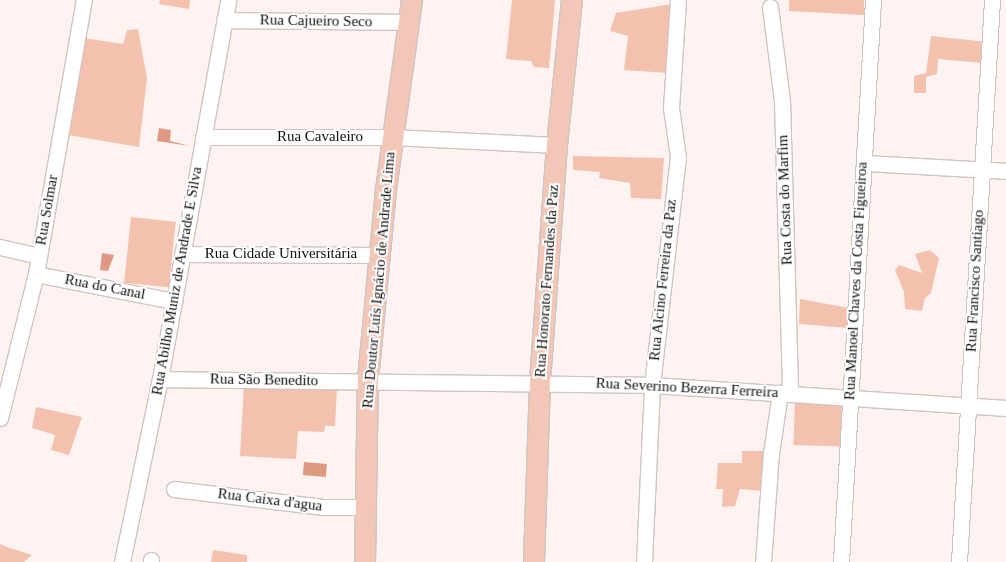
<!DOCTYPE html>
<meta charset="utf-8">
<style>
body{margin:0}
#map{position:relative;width:1006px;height:562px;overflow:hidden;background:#fef3f0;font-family:Georgia,serif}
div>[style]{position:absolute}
.green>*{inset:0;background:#f4c1af;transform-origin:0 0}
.water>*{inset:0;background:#de9982;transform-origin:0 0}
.roads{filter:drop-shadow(1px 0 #cec4c1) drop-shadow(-1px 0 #cec4c1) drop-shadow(0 1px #cec4c1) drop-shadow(0 -1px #cec4c1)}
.minor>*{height:15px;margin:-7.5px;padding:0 7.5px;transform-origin:7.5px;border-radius:7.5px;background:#fff}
.major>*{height:20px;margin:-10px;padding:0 10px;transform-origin:10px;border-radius:10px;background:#f3c7b8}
span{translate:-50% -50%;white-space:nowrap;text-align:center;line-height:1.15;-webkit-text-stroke:4px #fff;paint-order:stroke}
.street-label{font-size:15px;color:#100d0c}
</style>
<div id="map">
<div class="green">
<i style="clip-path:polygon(160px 0,190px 0,189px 9px,159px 4px)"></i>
<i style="clip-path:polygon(512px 0,555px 0,549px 68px,534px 67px,531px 61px,506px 59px)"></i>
<i style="clip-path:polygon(789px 0,864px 0,864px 15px,789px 11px)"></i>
<i style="clip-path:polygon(672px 4px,668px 73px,624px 70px,628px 36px,610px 31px,616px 13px)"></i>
<i style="clip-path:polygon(138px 29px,147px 78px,139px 147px,68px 135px,84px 38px,123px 44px,127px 30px)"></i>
<i style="clip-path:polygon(931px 36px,987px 42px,983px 63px,938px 59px,937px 74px,926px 77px,926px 93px,914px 93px,914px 76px,926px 73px)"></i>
<i style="clip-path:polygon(573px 156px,664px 158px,661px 199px,631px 198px,630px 183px,599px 178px,600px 172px,573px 170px)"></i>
<i style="left:131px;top:217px;width:45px;height:66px;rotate:6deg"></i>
<i style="clip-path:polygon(930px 250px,939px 258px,931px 293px,925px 298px,922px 311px,905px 309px,904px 292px,895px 270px,899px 265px,922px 273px,915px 254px)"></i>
<i style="clip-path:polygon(800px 299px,849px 308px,848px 328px,799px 324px)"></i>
<i style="clip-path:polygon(244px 383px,337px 388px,335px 426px,325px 426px,324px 432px,298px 431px,296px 459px,240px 456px)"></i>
<i style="left:795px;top:400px;width:47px;height:45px;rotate:2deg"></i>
<i style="clip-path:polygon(36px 407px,82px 417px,69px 455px,51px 450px,55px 435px,32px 428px)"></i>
<i style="clip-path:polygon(742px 451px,767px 451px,763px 491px,740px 489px,735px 506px,722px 507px,723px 489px,716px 489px,718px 463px,742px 463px)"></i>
<i style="clip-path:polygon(0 544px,7px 547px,32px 555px,24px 562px,0 562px)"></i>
<i style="clip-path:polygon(213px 550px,247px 555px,247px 562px,211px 562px)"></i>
</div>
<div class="water">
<i style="clip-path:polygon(159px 128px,171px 130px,170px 141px,190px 146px,157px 141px)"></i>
<i style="clip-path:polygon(102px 253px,114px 255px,108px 271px,100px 270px)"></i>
<i style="left:304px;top:462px;width:23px;height:13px;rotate:5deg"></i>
</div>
<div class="roads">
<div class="minor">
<i style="left:770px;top:7px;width:95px;rotate:82.7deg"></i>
<i style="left:782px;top:101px;width:293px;rotate:88.4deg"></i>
<i style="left:224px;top:20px;width:184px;rotate:0.6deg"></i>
<i style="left:203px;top:137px;width:189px"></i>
<i style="left:392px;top:137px;width:165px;rotate:2.8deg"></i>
<i style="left:864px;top:163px;width:142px;rotate:3.2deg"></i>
<i style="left:0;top:247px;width:40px;rotate:13deg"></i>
<i style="left:182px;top:254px;width:197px;rotate:0.3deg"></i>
<i style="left:36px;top:274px;width:141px;rotate:11.1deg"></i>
<i style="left:160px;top:379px;width:492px;rotate:0.7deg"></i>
<i style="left:652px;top:385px;width:355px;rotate:3.7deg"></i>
<i style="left:0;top:418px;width:148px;rotate:-76deg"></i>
<i style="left:36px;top:274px;width:278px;rotate:-80.1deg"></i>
<i style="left:174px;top:489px;width:150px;rotate:6.9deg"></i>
<i style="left:323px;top:507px;width:43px"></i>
<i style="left:122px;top:562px;width:187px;rotate:-78.3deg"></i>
<i style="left:160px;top:379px;width:385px;rotate:-79.8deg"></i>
<i style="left:151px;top:562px;width:2px;rotate:-90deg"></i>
<i style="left:644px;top:562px;width:177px;rotate:-87.4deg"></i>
<i style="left:652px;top:385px;width:229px;rotate:-83.5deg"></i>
<i style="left:678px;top:157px;width:49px;rotate:-98.1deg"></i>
<i style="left:671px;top:108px;width:108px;rotate:-86.3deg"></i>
<i style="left:763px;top:562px;width:109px;rotate:-85.8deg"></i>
<i style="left:771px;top:453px;width:61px;rotate:-81.5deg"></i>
<i style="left:841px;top:562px;width:563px;rotate:-86.74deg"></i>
<i style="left:959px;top:562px;width:563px;rotate:-86.64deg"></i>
</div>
<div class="major">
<i style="left:365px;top:562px;width:182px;rotate:-89.1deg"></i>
<i style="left:368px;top:380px;width:191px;rotate:-84.6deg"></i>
<i style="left:386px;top:190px;width:192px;rotate:-82.2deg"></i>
<i style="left:534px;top:562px;width:180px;rotate:-88.1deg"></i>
<i style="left:540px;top:382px;width:238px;rotate:-85.9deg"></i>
<i style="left:557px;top:145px;width:146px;rotate:-84.1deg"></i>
</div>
</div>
<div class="street-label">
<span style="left:316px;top:21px;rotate:1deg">Rua Cajueiro Seco</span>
<span style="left:320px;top:137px">Rua Cavaleiro</span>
<span style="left:785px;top:200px;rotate:-92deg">Rua Costa do Marfim</span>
<span style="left:47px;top:210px;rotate:-80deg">Rua Solmar</span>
<span style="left:281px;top:254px">Rua Cidade Universitária</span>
<span style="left:379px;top:280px;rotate:-85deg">Rua Doutor Luís Ignácio de Andrade Lima</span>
<span style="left:663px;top:280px;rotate:-84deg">Rua Alcino Ferreira da Paz</span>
<span style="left:177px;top:281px;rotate:-80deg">Rua Abilho Muniz de Andrade E Silva</span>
<span style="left:547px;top:281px;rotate:-86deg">Rua Honorato Fernandes da Paz</span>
<span style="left:856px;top:281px;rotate:-87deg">Rua Manoel Chaves da Costa Figueiroa</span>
<span style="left:975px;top:281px;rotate:-87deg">Rua Francisco Santiago</span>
<span style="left:105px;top:287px;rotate:11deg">Rua do Canal</span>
<span style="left:264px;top:380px;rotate:1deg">Rua São Benedito</span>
<span style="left:687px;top:388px;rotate:3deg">Rua Severino Bezerra Ferreira</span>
<span style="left:270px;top:500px;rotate:7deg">Rua Caixa d'agua</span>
</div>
</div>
